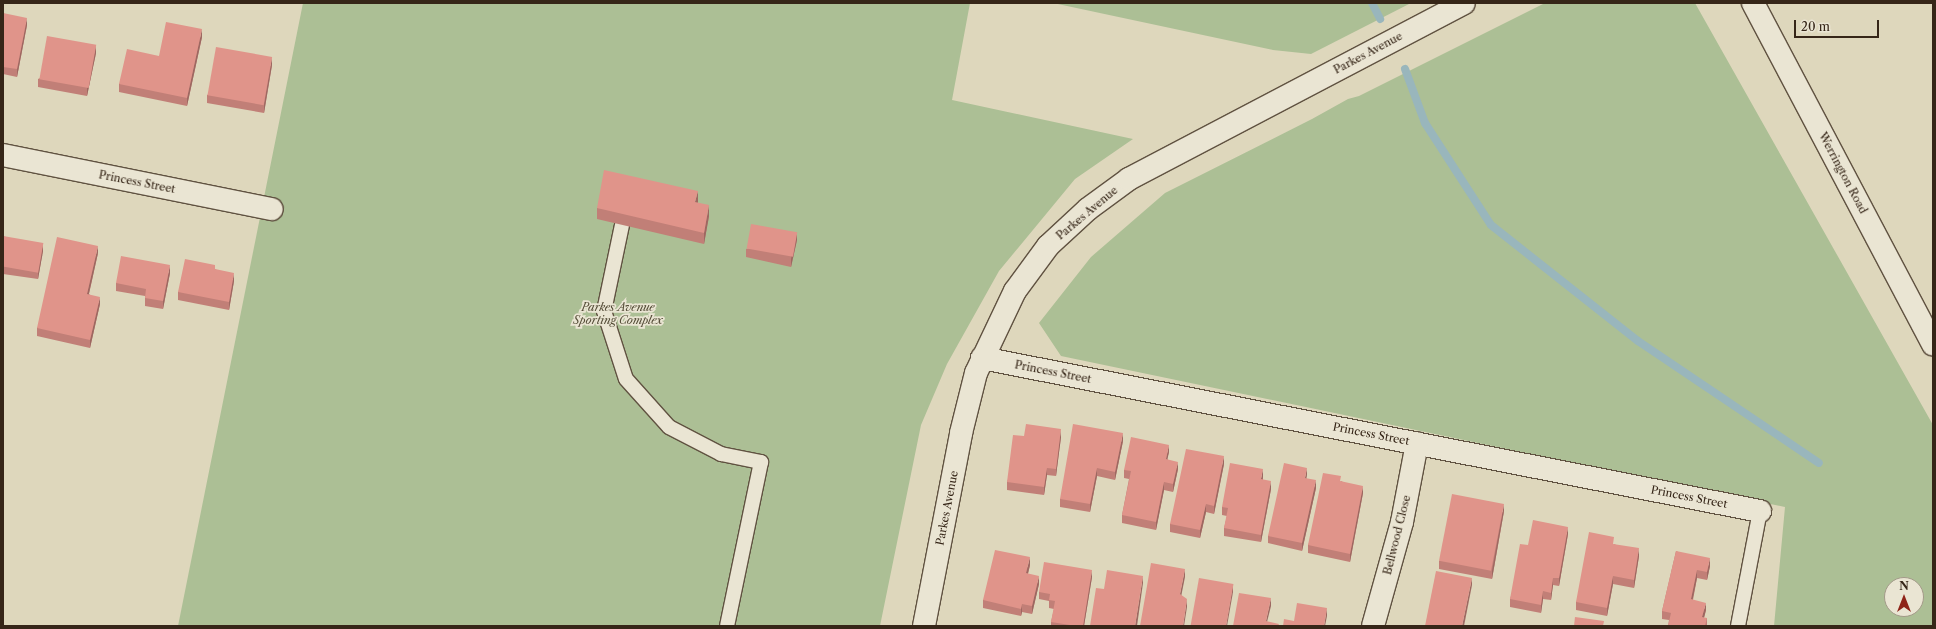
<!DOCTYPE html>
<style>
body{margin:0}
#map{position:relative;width:1936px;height:629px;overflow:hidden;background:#ded7bc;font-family:"Libre Caslon Text",serif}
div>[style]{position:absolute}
.green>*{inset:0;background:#acbf95}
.stream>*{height:8px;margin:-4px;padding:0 4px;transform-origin:4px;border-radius:4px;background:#99b6bc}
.roads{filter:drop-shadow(1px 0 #605241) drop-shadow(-1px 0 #605241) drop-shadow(0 1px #605241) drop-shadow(0 -1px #605241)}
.service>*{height:14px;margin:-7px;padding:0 7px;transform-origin:7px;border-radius:7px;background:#eae5d3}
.minor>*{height:22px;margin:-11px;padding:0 11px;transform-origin:11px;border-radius:11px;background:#eae5d3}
.tertiary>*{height:22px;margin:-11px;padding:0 11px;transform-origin:11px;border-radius:11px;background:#eae5d3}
.secondary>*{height:22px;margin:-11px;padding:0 11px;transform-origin:11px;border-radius:11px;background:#eae5d3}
.wall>*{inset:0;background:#c17f77}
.shaded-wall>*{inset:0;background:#9d6861}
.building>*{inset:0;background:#e0948a;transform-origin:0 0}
span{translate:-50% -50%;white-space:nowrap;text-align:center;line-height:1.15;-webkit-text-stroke:3.5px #eae5d3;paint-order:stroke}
.street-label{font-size:11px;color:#362618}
.park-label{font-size:11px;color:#544c37;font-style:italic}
.frame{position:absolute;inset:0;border:4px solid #362618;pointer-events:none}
.north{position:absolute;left:1884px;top:577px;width:40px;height:40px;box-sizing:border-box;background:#eae5d3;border:1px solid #a29988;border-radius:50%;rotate:0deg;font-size:11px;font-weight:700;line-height:16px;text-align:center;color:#362618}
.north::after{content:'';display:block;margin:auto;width:14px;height:18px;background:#8f2418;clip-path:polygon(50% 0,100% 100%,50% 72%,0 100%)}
.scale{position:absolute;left:1794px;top:20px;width:85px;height:18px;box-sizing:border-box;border:2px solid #362618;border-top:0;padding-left:5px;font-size:12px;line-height:14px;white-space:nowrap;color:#362618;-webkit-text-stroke:3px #eae5d3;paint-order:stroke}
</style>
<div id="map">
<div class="green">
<i style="clip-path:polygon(303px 3px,970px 3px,952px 100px,1133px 139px,1075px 179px,999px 271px,947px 364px,921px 425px,880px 626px,178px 626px)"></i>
<i style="clip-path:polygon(1053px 3px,1411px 3px,1311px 54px,1273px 50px)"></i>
<i style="clip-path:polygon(evenodd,1545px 3px,1695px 3px,1933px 425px,1933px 626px,1774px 626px,1785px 507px,1061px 356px,1039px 323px,1091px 257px,1165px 193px,1312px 119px,1348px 99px,1359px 96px,1545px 3px,1892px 585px,1916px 585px,1916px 609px,1892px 609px,1892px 585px)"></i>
</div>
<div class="stream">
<i style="left:1372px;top:3px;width:18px;rotate:63deg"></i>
<i style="left:1405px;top:69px;width:58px;rotate:69.7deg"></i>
<i style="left:1425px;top:123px;width:121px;rotate:57.1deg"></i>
<i style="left:1491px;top:225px;width:187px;rotate:38.3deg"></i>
<i style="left:1638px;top:341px;width:218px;rotate:34deg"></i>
</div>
<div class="roads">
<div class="service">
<i style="left:622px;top:225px;width:88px;rotate:101.8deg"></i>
<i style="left:604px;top:311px;width:71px;rotate:72.1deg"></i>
<i style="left:626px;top:379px;width:64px;rotate:48.1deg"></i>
<i style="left:669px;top:427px;width:59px;rotate:27.4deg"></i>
<i style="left:721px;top:454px;width:41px;rotate:11.3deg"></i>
<i style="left:761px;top:462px;width:167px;rotate:101.7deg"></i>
<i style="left:1738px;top:626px;width:117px;rotate:-79.2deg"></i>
</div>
<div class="minor">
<i style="left:3px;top:155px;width:274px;rotate:11.4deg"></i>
<i style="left:982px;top:358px;width:793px;rotate:11.13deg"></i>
<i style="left:1373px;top:626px;width:108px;rotate:-74.4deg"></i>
<i style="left:1402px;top:522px;width:80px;rotate:-79.2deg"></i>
</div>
<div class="tertiary">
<i style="left:924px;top:626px;width:197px;rotate:-79.1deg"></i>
<i style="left:961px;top:433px;width:62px;rotate:-76deg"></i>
<i style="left:976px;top:373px;width:91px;rotate:-64.6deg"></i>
<i style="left:1015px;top:291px;width:56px;rotate:-53.7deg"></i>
<i style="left:1048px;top:246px;width:54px;rotate:-42.8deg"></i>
<i style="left:1088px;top:209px;width:51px;rotate:-36.2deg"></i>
<i style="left:1129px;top:179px;width:378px;rotate:-27.7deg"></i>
</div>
<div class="secondary">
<i style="left:1753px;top:3px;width:386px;rotate:62.2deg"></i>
</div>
</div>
<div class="wall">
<i style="clip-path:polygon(3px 13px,27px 25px,17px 77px,3px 74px)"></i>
<i style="clip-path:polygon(202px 37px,187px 106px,119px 92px,119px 84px,159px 56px)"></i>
<i style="clip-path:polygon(96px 53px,87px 96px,38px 87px,38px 79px)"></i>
<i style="clip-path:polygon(272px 65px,264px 113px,207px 103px,207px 95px)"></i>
<i style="clip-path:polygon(597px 208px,709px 216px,704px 244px,597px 219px)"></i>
<i style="clip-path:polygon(3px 236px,43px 251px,38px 279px,3px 274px)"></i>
<i style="clip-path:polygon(797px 240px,791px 267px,746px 257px,746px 249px)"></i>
<i style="clip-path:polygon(98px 253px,89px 294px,100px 304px,90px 348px,37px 336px,37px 328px)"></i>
<i style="clip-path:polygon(215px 269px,234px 281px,229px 310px,178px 300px,178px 292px)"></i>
<i style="clip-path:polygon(170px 273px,163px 309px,145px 306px,145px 296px,116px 291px,116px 283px)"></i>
<i style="clip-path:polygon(1024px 436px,1061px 437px,1056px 476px,1047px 475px,1044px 495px,1007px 490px,1007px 482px)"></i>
<i style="clip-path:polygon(1123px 441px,1115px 480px,1097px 476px,1090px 512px,1060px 507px,1060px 499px)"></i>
<i style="clip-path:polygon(1169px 452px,1167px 459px,1178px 469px,1173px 492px,1164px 490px,1156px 530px,1122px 523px,1122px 515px,1129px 479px,1124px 478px,1124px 470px)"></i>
<i style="clip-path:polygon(1224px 464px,1214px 514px,1206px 512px,1200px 538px,1170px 532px,1170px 524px)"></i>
<i style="clip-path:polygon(1307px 475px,1306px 478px,1316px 488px,1302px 551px,1268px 543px,1268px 536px)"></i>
<i style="clip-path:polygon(1263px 477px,1263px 480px,1271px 489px,1261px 542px,1224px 536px,1224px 528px,1227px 516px,1222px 515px,1222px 507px)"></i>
<i style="clip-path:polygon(1341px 481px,1363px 493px,1350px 562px,1308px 553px,1308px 545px)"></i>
<i style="clip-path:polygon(1504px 511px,1492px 579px,1439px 569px,1439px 561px)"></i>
<i style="clip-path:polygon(1568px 534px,1559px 586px,1553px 585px,1551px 600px,1543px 599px,1541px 613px,1510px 607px,1510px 599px,1528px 545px)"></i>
<i style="clip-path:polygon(1614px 544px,1639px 556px,1634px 588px,1613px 584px,1607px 616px,1576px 610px,1576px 602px)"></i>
<i style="clip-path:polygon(1676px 551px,1710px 566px,1707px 580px,1697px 578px,1693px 600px,1706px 610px,1704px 618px,1707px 618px,1707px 626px,1668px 626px,1669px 620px,1662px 619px,1662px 611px)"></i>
<i style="clip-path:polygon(1030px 565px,1028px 574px,1039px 584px,1032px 614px,1022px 612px,1021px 616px,983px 608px,983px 600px)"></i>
<i style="clip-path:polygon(1092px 577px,1084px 626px,1051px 626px,1051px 622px,1054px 609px,1049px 608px,1049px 601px,1039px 599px,1039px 592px)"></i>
</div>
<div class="shaded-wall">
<i style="clip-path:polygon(27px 18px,27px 25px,17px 77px,17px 69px)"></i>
<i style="clip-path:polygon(202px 29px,202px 37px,187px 106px,187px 98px)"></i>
<i style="clip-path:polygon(96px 45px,96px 53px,87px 96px,87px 88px)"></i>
<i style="clip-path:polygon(272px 57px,272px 65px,264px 113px,264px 105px)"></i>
<i style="clip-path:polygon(698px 191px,698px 202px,695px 213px,695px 202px)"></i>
<i style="clip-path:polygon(709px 205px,709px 216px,704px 244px,704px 233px)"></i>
<i style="clip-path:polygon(797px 232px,797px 240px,791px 267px,791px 259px)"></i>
<i style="clip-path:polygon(43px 243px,43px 251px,38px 279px,38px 272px)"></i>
<i style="clip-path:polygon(98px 246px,98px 253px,87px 302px,87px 294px)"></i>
<i style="clip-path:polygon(170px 265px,170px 273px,163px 309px,163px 301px)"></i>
<i style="clip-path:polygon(234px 273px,234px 281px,229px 310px,229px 302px)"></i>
<i style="clip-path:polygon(100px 297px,100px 304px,90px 348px,90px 340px)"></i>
<i style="clip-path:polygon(1061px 429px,1061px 437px,1056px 476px,1056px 469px)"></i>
<i style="clip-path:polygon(1123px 433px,1123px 441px,1115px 480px,1115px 472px)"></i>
<i style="clip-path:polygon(1169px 445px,1169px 452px,1166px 466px,1166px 459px)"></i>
<i style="clip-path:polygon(1224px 456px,1224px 464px,1214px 514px,1214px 506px)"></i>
<i style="clip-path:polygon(1178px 462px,1178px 469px,1173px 492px,1173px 484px)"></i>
<i style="clip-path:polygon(1047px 468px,1047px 475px,1044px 495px,1044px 487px)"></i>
<i style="clip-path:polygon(1097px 468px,1097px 476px,1090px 512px,1090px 504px)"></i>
<i style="clip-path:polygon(1307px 468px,1307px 475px,1305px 485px,1305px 478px)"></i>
<i style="clip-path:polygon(1263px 469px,1263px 477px,1261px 487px,1261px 479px)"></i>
<i style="clip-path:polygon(1316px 480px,1316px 488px,1302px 551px,1302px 543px)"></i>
<i style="clip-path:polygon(1271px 481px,1271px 489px,1261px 542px,1261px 535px)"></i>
<i style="clip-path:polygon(1164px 482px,1164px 490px,1156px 530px,1156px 522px)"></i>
<i style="clip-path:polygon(1363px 486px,1363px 493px,1350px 562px,1350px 554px)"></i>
<i style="clip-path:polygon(1206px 504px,1206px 512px,1200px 538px,1200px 530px)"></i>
<i style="clip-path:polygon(1504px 504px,1504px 511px,1492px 579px,1492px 571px)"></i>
<i style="clip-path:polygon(1568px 527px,1568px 534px,1559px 586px,1559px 578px)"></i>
<i style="clip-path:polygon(1639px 548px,1639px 556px,1634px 588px,1634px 580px)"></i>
<i style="clip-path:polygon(1030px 557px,1030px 565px,1026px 581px,1026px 573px)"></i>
<i style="clip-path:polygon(1710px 558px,1710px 566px,1707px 580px,1707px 572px)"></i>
<i style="clip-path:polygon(1185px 569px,1185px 577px,1180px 602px,1180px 594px)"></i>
<i style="clip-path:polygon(1092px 570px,1092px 577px,1084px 626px,1083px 626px)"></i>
<i style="clip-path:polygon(1697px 570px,1697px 578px,1691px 607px,1691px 599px)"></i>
<i style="clip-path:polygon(1039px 576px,1039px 584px,1032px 614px,1032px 606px)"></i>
<i style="clip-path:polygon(1143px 576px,1143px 583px,1137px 626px,1135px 626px)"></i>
<i style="clip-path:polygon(1613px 576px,1613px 584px,1607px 616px,1607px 608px)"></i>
<i style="clip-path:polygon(1472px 578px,1472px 585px,1464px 626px,1462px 626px)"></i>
<i style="clip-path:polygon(1553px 578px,1553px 585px,1551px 600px,1551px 593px)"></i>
<i style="clip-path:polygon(1233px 584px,1233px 592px,1227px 626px,1226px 626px)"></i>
<i style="clip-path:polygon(1543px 591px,1543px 599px,1541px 613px,1541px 605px)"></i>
<i style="clip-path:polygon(1271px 598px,1271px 606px,1266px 626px,1266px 621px)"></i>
<i style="clip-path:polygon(1187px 599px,1187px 607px,1184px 626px,1183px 626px)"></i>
<i style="clip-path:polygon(1706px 603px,1706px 610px,1702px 625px,1702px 617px)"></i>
<i style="clip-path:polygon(1022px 604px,1022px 612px,1021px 616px,1021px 609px)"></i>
<i style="clip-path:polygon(1327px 608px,1327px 616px,1325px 626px,1324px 626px)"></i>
</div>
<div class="building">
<i style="clip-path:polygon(3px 13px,27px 18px,17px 69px,3px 67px)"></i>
<i style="clip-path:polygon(166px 22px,202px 29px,187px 98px,119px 84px,127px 49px,159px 56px)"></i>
<i style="left:47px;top:36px;width:50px;height:44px;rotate:10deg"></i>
<i style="left:216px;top:47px;width:57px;height:49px;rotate:10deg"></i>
<i style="clip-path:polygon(604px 170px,698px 191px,695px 202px,709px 205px,704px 233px,597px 208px)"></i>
<i style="left:751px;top:224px;width:47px;height:25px;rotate:10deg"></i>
<i style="left:3px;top:236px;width:41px;height:30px;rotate:10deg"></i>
<i style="clip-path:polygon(57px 237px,98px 246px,87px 294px,100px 297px,90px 340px,37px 328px)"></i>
<i style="clip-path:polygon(121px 256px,170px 265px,163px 301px,145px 298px,146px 289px,116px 283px)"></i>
<i style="clip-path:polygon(185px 259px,215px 265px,215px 269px,234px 273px,229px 302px,178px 292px)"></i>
<i style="clip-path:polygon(1026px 424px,1061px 429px,1056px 469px,1047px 468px,1044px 487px,1007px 482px,1013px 435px,1024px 436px)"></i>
<i style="clip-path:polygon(1073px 424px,1123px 433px,1115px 472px,1097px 468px,1090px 504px,1060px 499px)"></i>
<i style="clip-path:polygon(1131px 437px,1169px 445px,1166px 459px,1178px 462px,1173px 484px,1164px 482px,1156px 522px,1122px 515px,1131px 471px,1124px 470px)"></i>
<i style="clip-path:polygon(1186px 449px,1224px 456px,1214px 506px,1206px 504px,1200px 530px,1170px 524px)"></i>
<i style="clip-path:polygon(1230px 463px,1263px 469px,1261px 479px,1271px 481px,1261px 535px,1224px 528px,1228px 508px,1222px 507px)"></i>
<i style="clip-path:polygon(1284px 463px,1307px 468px,1305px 478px,1316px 480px,1302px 543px,1268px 536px)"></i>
<i style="clip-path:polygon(1323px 473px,1341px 476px,1340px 481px,1363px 486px,1350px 554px,1308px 545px)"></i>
<i style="left:1452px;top:494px;width:53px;height:68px;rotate:11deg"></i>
<i style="clip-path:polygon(1533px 520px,1568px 527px,1559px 578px,1553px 578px,1551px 593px,1543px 591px,1541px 605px,1510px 599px,1520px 544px,1528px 545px)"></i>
<i style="clip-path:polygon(1589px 532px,1614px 537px,1613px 544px,1639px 548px,1634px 580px,1613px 576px,1607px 608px,1576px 602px)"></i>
<i style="clip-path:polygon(995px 550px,1030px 557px,1026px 573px,1039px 576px,1032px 606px,1022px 604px,1021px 609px,983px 600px)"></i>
<i style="clip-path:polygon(1676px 551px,1710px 558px,1707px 572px,1697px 570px,1691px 599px,1706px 603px,1702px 617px,1707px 618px,1705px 626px,1668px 626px,1671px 613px,1662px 611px)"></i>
<i style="clip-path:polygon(1044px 562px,1092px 570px,1083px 626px,1076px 626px,1051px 622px,1055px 601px,1049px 600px,1050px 594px,1039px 592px)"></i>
<i style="clip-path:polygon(1151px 563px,1185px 569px,1180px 594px,1187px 599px,1183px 626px,1140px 626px)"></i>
<i style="clip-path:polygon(1107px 570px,1143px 576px,1135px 626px,1090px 626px,1096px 588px,1104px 589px)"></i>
<i style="clip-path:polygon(1436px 571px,1472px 578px,1462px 626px,1425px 626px)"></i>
<i style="left:1199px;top:578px;width:35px;height:49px;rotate:10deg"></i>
<i style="clip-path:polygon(1239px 593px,1271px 598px,1266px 621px,1279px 624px,1278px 626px,1233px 626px)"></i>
<i style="clip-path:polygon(1297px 603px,1327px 608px,1324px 626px,1283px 626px,1284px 619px,1294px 621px)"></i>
<i style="clip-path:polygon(1575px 617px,1604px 621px,1603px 626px,1574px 626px)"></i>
</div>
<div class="street-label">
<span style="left:1368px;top:53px;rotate:-28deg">Parkes Avenue</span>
<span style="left:1843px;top:173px;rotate:62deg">Werrington Road</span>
<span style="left:137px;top:182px;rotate:11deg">Princess Street</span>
<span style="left:1087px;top:213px;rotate:-40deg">Parkes Avenue</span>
<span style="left:1053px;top:372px;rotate:11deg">Princess Street</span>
<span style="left:1371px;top:434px;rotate:11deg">Princess Street</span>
<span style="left:1689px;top:497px;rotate:11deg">Princess Street</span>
<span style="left:947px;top:508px;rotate:-79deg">Parkes Avenue</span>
<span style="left:1397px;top:535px;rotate:-76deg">Bellwood Close</span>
</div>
<div class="park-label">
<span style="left:618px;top:314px">Parkes Avenue<br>Sporting Complex</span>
</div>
<div class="frame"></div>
<div class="north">N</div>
<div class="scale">20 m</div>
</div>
